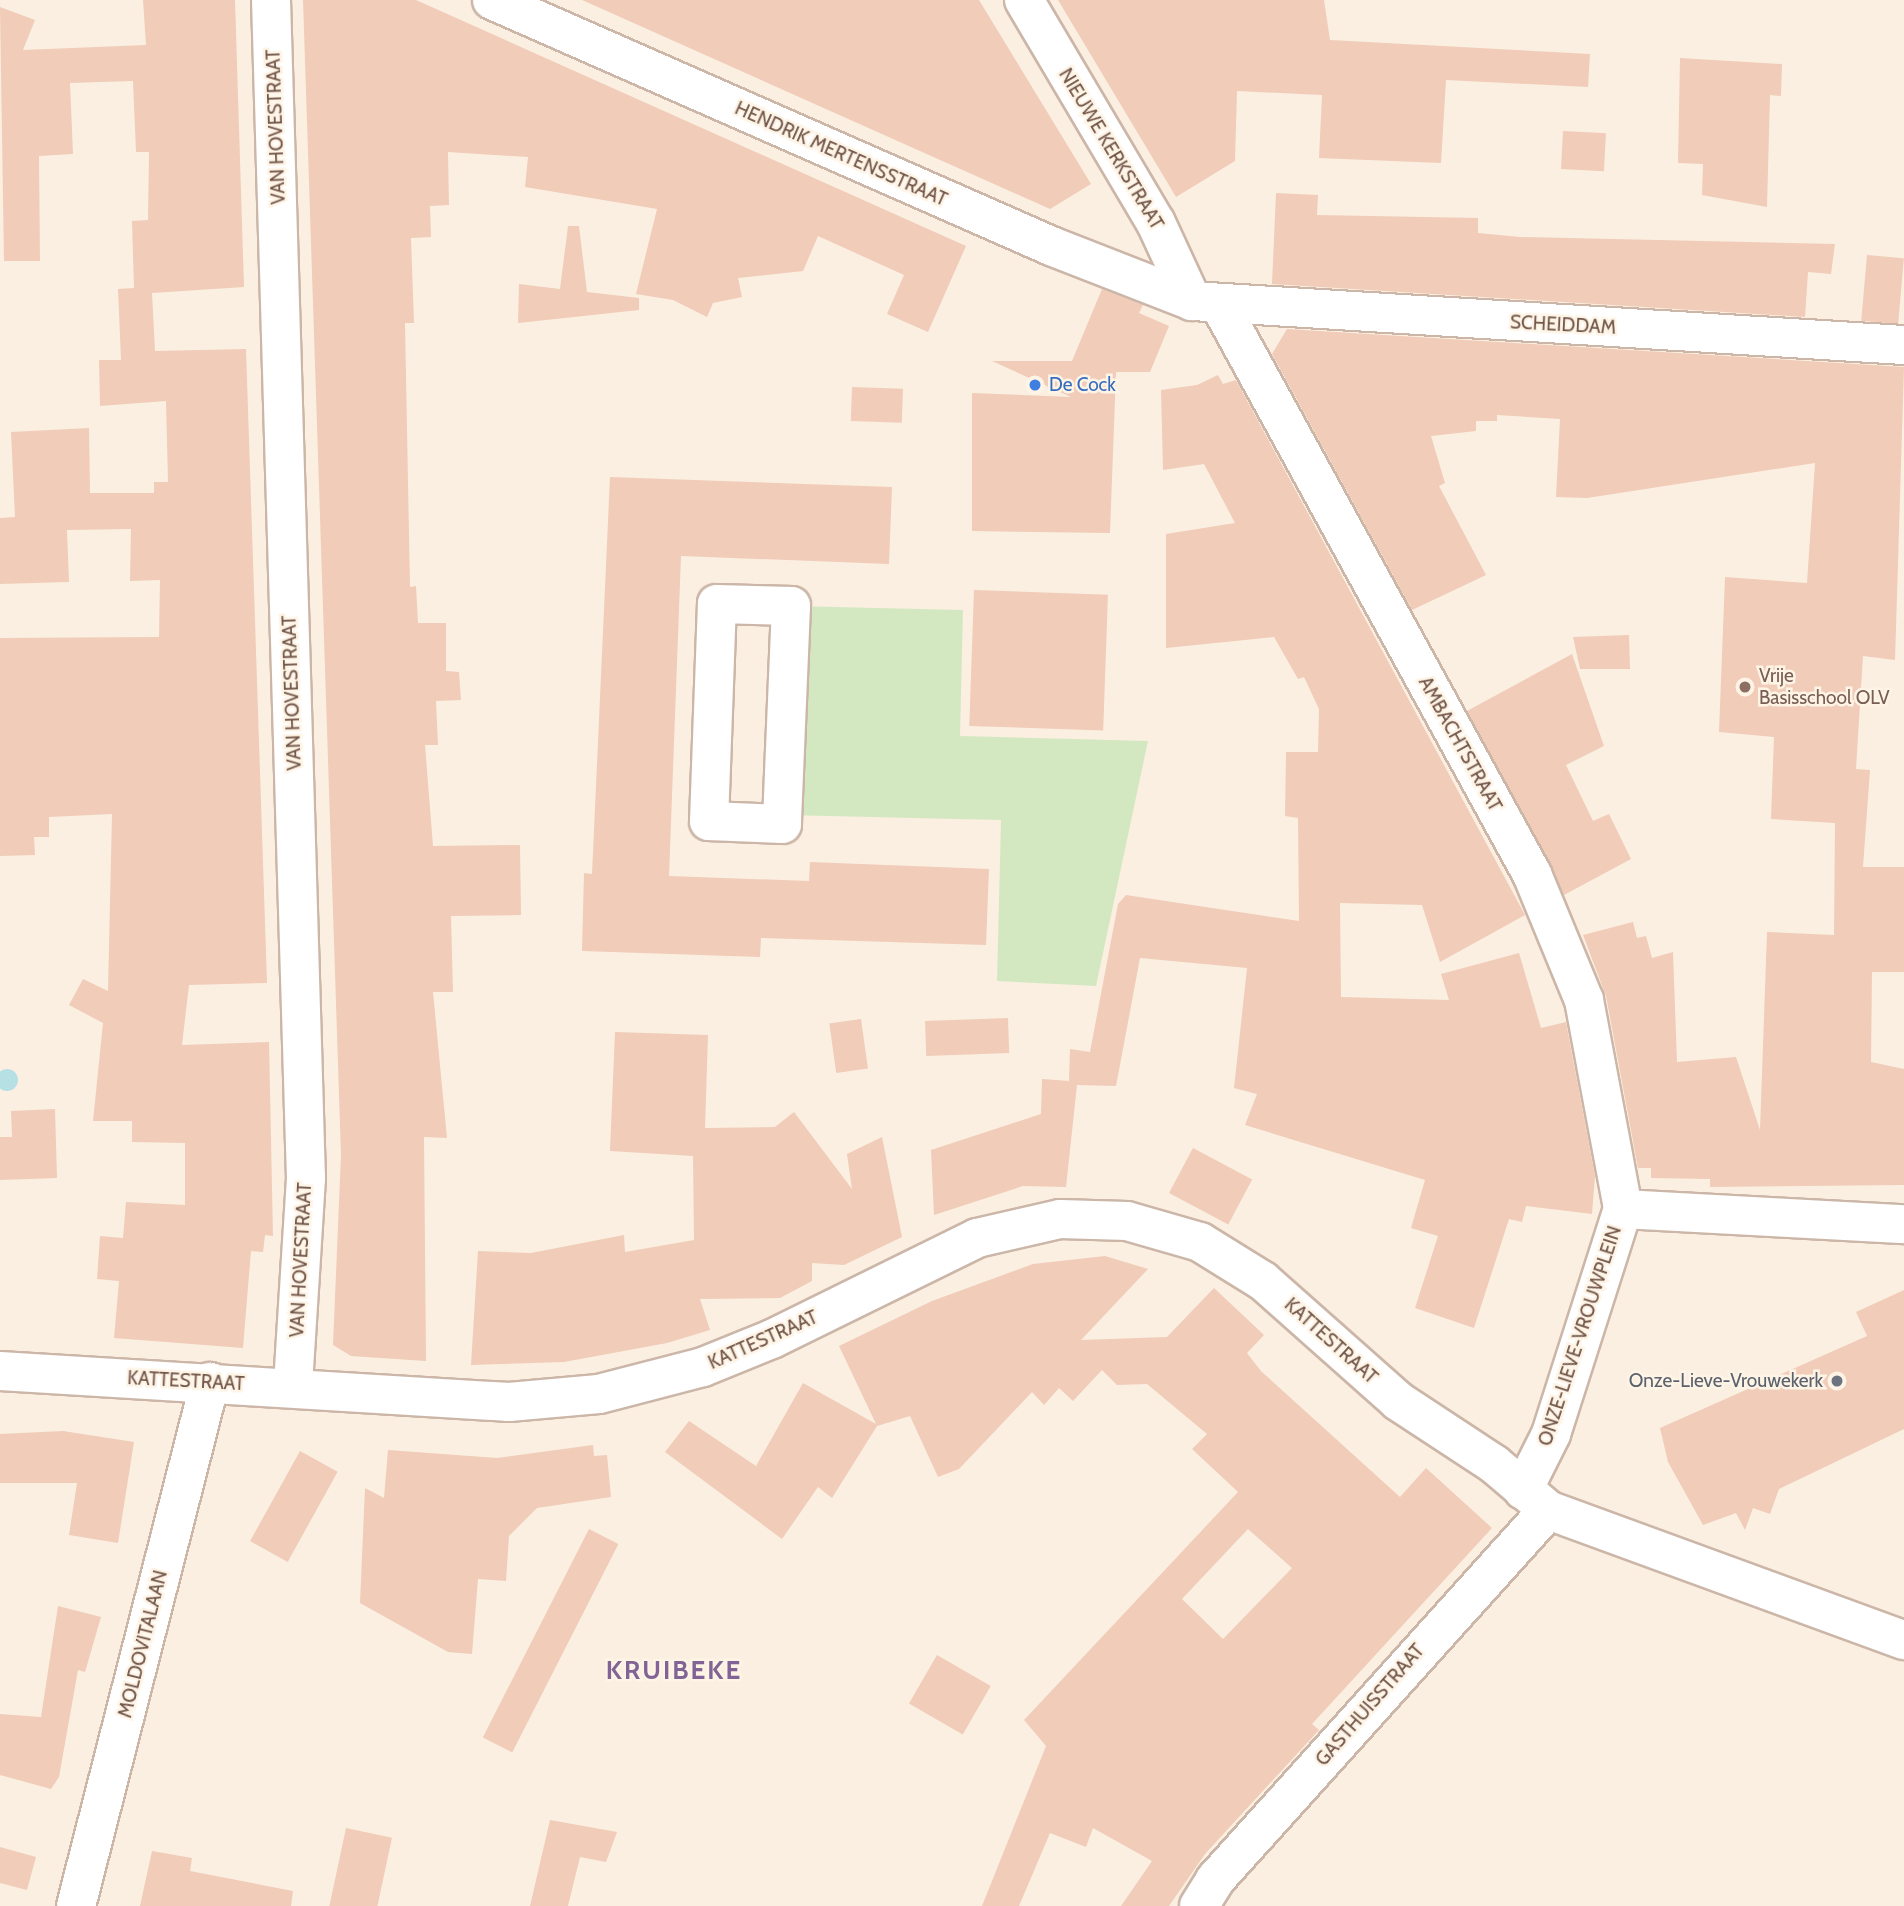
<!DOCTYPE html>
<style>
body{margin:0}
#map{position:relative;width:1904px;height:1906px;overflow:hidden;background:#fbefe1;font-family:Cabin,sans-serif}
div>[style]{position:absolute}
.green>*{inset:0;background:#d3e8c0}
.water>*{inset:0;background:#b6e0e4}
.round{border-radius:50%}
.building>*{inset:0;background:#f0ccb9;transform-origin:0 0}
.roads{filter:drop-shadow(2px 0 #cbb6a8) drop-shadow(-2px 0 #cbb6a8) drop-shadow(0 2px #cbb6a8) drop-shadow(0 -2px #cbb6a8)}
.minor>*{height:38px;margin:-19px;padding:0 19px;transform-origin:19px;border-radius:19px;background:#fff}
.dots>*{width:19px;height:19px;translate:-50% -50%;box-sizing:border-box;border:4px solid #fef4e6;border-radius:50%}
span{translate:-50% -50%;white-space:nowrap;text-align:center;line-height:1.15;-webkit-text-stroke:5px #fef4e6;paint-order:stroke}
.street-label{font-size:19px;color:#715549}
.shop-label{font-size:19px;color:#366cbe}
.left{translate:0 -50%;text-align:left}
.education-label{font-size:19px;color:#785e54}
.worship-label{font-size:19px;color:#5b616d}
.right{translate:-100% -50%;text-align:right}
.district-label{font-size:26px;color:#816495;font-weight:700;letter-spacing:2px}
</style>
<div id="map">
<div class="green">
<i style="clip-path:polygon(791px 606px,963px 610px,960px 736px,1148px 741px,1096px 986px,997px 981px,1001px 820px,786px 815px)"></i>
</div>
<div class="water">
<i class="round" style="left:-4px;top:1069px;width:22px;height:22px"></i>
</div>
<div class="building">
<i style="clip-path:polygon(143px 0,235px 0,244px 287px,152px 293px,155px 351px,246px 349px,267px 983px,189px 985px,182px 1045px,269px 1042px,273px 1236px,265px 1235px,263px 1252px,251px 1251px,243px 1348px,114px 1338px,119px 1281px,97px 1279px,100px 1236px,123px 1238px,126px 1202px,185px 1205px,185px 1143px,132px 1142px,132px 1121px,93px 1121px,103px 1023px,69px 1005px,83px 979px,108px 991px,112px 814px,49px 817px,49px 837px,34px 837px,35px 855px,0 856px,0 638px,159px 637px,160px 580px,130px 581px,131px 529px,67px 530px,69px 582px,0 584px,0 518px,15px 517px,11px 432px,89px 428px,90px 493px,154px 493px,154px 482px,168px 482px,166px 401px,100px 406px,99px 360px,121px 360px,118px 289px,134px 288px,132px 221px,148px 220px,149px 152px,136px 152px,133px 81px,70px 83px,73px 154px,39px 156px,40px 261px,4px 261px,0 7px,35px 20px,23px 50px,146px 45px)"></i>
<i style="clip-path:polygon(303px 0,416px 0,966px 246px,928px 332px,887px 314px,904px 275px,818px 236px,803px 271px,738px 278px,742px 297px,713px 303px,707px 317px,673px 300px,636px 294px,657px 209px,525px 187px,528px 157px,448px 152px,449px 205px,430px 206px,431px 237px,411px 238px,414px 323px,405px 323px,410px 587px,416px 586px,418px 623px,446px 623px,446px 671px,459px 672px,461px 700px,436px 701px,438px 745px,425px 745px,433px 846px,520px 845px,521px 915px,451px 916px,453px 992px,433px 992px,447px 1138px,424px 1137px,426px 1361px,351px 1356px,333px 1345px,341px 1155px)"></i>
<i style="clip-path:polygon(582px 0,979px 0,1091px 184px,1050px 209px)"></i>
<i style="clip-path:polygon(1058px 0,1324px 0,1330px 40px,1590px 54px,1588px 87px,1446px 80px,1441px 163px,1319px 158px,1322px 95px,1237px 91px,1235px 161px,1176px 197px)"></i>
<i style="clip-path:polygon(1680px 58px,1782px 64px,1781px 96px,1770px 95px,1767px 207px,1702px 195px,1703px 164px,1678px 163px)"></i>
<i style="left:1563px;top:131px;width:43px;height:38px;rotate:3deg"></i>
<i style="clip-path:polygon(1276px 193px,1318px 195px,1317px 215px,1478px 218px,1478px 233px,1520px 237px,1835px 244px,1831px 274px,1808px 272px,1805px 317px,1272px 284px)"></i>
<i style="clip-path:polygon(568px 226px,579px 226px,587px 292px,639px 298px,639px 310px,518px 323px,519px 284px,560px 289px)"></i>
<i style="left:1867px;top:255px;width:37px;height:66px;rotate:5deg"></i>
<i style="clip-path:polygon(1102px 289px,1143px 305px,1139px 313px,1169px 326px,1150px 372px,1116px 372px,1110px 533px,972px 531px,972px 393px,1071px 397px,992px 361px,1072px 361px)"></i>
<i style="clip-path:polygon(1287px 329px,1904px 367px,1895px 660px,1863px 656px,1856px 769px,1870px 770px,1863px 867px,1904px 867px,1904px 972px,1872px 972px,1871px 1062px,1904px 1069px,1904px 1185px,1710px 1187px,1710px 1179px,1651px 1178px,1651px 1168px,1638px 1168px,1606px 996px,1583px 935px,1633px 922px,1637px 938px,1646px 936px,1652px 958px,1673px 952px,1677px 1062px,1736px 1057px,1760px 1130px,1767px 932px,1834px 935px,1835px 823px,1771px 819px,1774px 737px,1719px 732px,1725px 577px,1807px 583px,1815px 463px,1587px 498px,1556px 497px,1560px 419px,1497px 415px,1497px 421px,1476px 421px,1476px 431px,1431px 436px,1445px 483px,1439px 486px,1486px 575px,1412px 610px,1272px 354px)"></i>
<i style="clip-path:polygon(1218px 375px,1223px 384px,1236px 380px,1525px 915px,1440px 962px,1422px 905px,1340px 903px,1341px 997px,1449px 1000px,1441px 974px,1519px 953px,1541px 1028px,1566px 1022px,1595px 1176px,1592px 1214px,1526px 1206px,1522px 1222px,1509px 1219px,1474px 1328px,1415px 1308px,1438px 1236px,1411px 1228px,1425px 1180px,1245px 1125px,1257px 1094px,1234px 1088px,1247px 968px,1140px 958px,1116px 1086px,1077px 1085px,1066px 1187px,1023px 1186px,934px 1215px,931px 1150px,1041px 1114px,1042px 1079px,1069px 1081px,1070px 1049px,1090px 1052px,1118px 904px,1126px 895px,1299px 921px,1298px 818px,1285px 816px,1286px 752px,1318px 752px,1319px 709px,1304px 677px,1298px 679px,1274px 637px,1166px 648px,1166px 534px,1235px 523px,1204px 464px,1163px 470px,1161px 390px,1197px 385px)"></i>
<i style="left:852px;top:387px;width:51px;height:34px;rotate:2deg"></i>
<i style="clip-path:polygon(610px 477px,892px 487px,889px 564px,681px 556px,669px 876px,809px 881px,810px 862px,989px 869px,986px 945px,761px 938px,760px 957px,582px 951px,584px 873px,592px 874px)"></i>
<i style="left:974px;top:590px;width:134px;height:136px;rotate:2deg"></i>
<i style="clip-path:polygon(1629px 635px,1630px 669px,1580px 669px,1573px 637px)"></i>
<i style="clip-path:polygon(1572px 654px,1604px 746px,1566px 765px,1593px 821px,1609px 814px,1631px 859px,1564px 895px,1467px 711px)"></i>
<i style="left:1008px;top:1018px;width:35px;height:83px;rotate:88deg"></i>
<i style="left:861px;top:1019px;width:50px;height:32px;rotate:82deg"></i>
<i style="clip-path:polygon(615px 1032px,708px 1035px,705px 1128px,775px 1127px,794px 1112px,852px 1189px,847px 1154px,882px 1137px,902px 1237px,844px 1265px,812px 1263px,812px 1281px,780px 1298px,700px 1299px,710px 1330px,667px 1343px,564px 1362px,471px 1365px,478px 1251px,531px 1253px,624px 1235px,625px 1252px,694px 1240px,693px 1156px,610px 1151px)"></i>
<i style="clip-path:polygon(55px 1109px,57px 1178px,0 1180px,0 1137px,12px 1137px,11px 1111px)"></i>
<i style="left:1193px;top:1148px;width:67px;height:51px;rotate:28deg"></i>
<i style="clip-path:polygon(evenodd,1105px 1256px,1148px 1269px,1081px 1340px,1167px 1337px,1214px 1288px,1264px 1335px,1247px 1353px,1261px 1371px,1400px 1497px,1426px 1468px,1492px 1528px,1312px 1724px,1319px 1730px,1205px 1854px,1169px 1906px,1121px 1906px,1152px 1861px,1093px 1828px,1086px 1847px,1050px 1833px,1019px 1906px,982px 1906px,1046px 1746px,1024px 1720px,1238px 1492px,1192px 1449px,1207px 1434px,1147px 1384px,1117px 1385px,1102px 1370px,1073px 1401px,1059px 1388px,1044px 1405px,1032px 1392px,959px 1469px,938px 1477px,910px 1416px,877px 1426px,832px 1498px,818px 1487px,782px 1539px,665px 1452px,689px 1421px,756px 1466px,803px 1383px,876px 1424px,839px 1346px,932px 1301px,1033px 1264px,1105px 1256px,1248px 1529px,1292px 1568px,1223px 1639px,1182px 1599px,1248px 1529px)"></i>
<i style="clip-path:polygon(1904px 1290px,1904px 1429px,1779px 1489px,1770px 1514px,1753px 1508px,1745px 1530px,1736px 1513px,1703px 1525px,1668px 1462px,1660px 1428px,1867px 1336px,1856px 1312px)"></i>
<i style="clip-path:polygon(63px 1431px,134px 1442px,118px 1543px,69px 1535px,77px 1483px,0 1483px,0 1434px)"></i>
<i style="clip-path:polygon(593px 1445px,594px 1456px,607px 1455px,611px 1497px,537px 1508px,509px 1536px,506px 1581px,478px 1579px,472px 1654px,448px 1652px,360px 1603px,365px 1488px,384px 1498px,388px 1450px,497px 1458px)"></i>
<i style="left:300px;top:1451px;width:43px;height:103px;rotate:29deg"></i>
<i style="left:589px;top:1529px;width:33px;height:234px;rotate:27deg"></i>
<i style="clip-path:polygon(58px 1606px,101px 1617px,85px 1672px,78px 1670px,59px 1777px,51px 1789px,0 1775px,0 1714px,41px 1717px)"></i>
<i style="left:937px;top:1655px;width:62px;height:56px;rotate:30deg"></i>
<i style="clip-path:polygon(550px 1820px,617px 1832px,606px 1862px,580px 1857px,568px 1906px,530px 1906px)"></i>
<i style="left:346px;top:1828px;width:47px;height:80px;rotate:12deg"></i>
<i style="clip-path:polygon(0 1847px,36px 1857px,27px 1890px,0 1883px)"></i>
<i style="clip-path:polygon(152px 1851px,192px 1858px,190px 1871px,293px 1891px,291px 1906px,140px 1906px)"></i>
</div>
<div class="roads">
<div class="minor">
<i style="left:271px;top:0;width:1179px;rotate:88.3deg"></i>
<i style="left:306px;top:1178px;width:208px;rotate:93.6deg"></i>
<i style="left:492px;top:0;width:611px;rotate:23.75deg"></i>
<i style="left:1051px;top:246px;width:151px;rotate:21.3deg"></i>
<i style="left:1192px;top:301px;width:713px;rotate:3.54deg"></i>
<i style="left:1024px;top:0;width:259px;rotate:59.4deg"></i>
<i style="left:1156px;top:223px;width:86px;rotate:65.2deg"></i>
<i style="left:1221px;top:307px;width:647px;rotate:61.26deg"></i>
<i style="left:1532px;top:874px;width:136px;rotate:67.6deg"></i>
<i style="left:1584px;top:1000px;width:213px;rotate:79.4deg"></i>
<i style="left:717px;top:604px;width:74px;rotate:1.5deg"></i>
<i style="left:791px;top:606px;width:218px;rotate:92.4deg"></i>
<i style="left:782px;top:824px;width:73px;rotate:-177.6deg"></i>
<i style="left:709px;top:821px;width:217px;rotate:-87.9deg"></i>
<i style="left:1623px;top:1209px;width:281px;rotate:3.1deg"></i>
<i style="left:0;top:1371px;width:510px;rotate:3.49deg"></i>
<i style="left:509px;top:1402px;width:90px;rotate:-5.1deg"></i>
<i style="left:599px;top:1394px;width:107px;rotate:-14.6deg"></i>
<i style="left:703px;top:1367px;width:74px;rotate:-22.1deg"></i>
<i style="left:772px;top:1339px;width:229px;rotate:-26.2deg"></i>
<i style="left:977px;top:1238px;width:85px;rotate:-12.9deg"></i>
<i style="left:1060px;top:1219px;width:67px;rotate:1.7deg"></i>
<i style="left:1127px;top:1221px;width:76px;rotate:16deg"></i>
<i style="left:1200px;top:1242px;width:74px;rotate:31.8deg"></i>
<i style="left:1263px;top:1281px;width:181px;rotate:41.6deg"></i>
<i style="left:1398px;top:1401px;width:115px;rotate:33.3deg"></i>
<i style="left:1494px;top:1464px;width:71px;rotate:40.4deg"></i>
<i style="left:1548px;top:1510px;width:379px;rotate:20.1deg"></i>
<i style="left:1523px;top:1490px;width:63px;rotate:-63.4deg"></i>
<i style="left:1551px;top:1434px;width:236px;rotate:-72.3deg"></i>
<i style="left:76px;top:1906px;width:541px;rotate:-75.66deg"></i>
<i style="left:1199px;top:1906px;width:31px;rotate:-58deg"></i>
<i style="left:1215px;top:1880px;width:498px;rotate:-48deg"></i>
</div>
</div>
<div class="dots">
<i style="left:1035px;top:385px;background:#3f7fe0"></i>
<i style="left:1745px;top:687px;background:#8d6e63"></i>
<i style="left:1837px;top:1381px;background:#6b7280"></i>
</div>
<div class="street-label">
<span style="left:276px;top:127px;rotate:-92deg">VAN HOVESTRAAT</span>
<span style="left:1111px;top:149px;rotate:59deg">NIEUWE KERKSTRAAT</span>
<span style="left:841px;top:154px;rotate:24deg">HENDRIK MERTENSSTRAAT</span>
<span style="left:1563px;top:325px;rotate:3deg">SCHEIDDAM</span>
<span style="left:292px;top:693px;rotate:-92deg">VAN HOVESTRAAT</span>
<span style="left:1460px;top:744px;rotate:61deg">AMBACHTSTRAAT</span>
<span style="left:301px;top:1260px;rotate:-87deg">VAN HOVESTRAAT</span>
<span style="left:1580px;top:1336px;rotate:-72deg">ONZE-LIEVE-VROUWPLEIN</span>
<span style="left:763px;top:1340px;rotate:-24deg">KATTESTRAAT</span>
<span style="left:1331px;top:1341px;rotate:42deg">KATTESTRAAT</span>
<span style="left:186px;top:1381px;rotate:3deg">KATTESTRAAT</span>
<span style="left:143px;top:1644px;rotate:-76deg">MOLDOVITALAAN</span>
<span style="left:1370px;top:1705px;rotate:-49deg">GASTHUISSTRAAT</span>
</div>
<div class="shop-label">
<span class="left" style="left:1049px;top:385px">De Cock</span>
</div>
<div class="education-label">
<span class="left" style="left:1759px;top:687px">Vrije<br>Basisschool OLV</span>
</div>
<div class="worship-label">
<span class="right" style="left:1823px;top:1381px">Onze-Lieve-Vrouwekerk</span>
</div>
<div class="district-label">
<span style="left:674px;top:1671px">KRUIBEKE</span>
</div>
</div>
